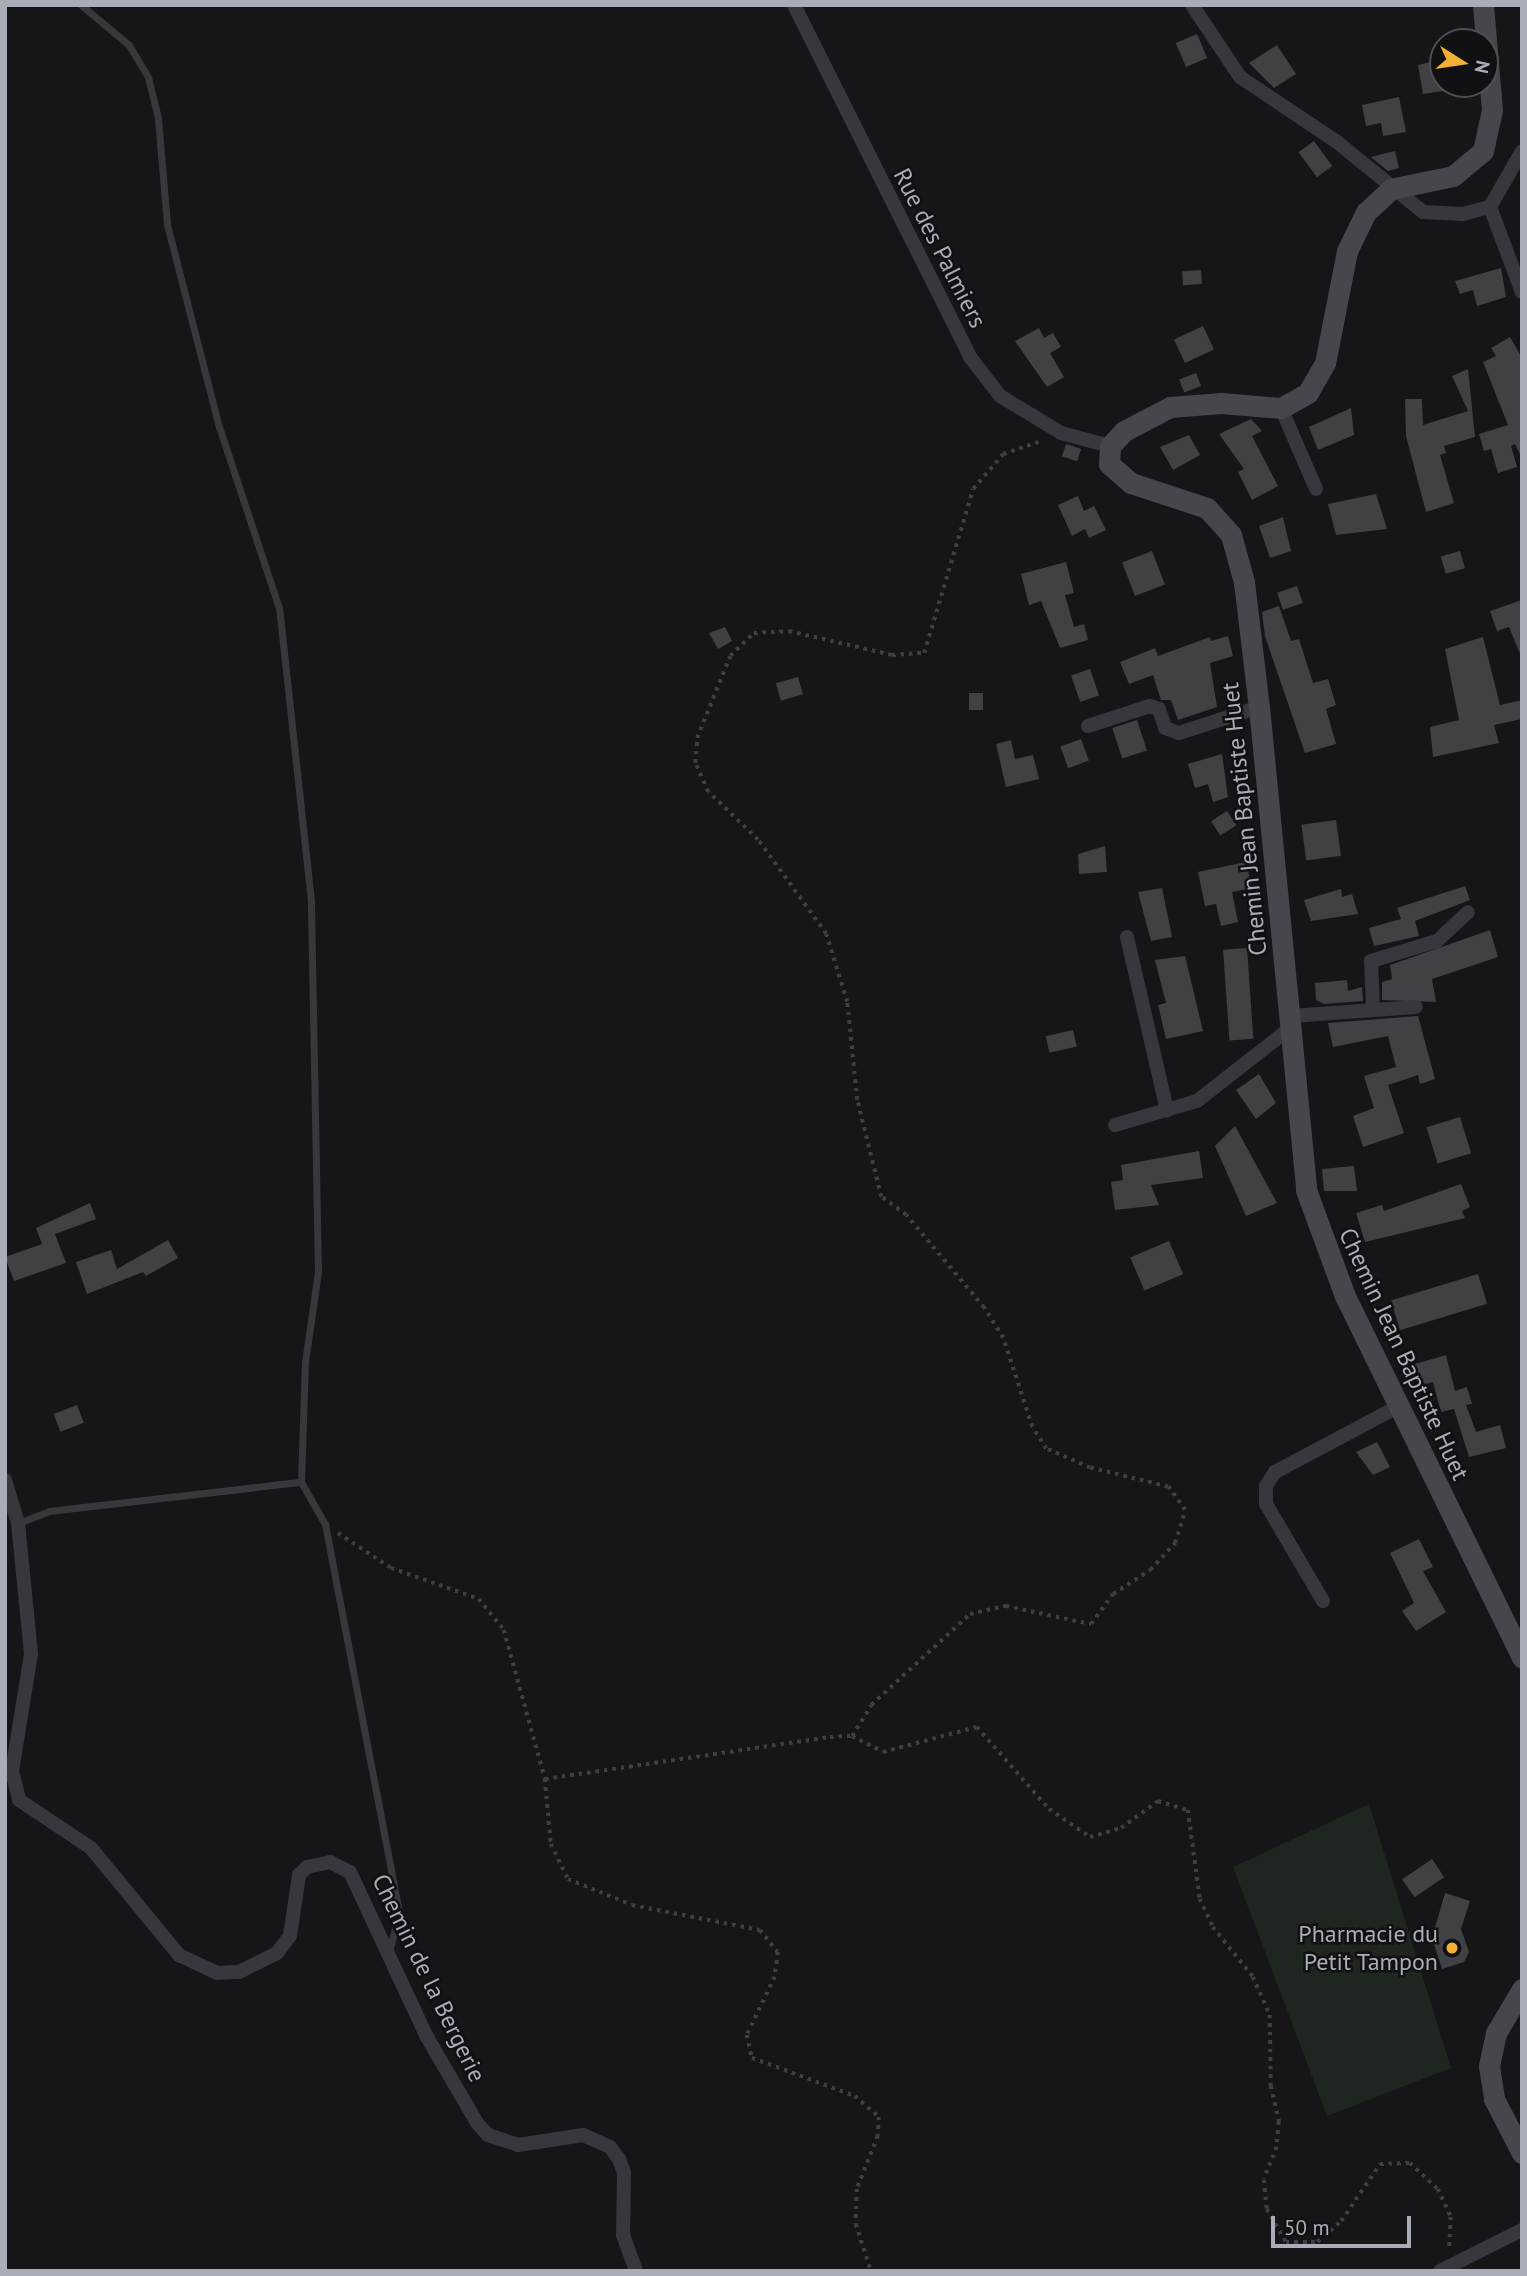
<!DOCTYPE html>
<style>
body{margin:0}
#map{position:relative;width:1527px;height:2276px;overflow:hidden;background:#161618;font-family:"PT Sans",sans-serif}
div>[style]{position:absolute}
.green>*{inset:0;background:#1e261f}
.building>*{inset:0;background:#404145;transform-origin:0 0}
.path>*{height:3.5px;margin-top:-1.75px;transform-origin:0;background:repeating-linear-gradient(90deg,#3d3f44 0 3.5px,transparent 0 8.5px)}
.lane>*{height:7px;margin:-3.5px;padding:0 3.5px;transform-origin:3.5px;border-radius:3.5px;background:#37383d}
.street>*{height:14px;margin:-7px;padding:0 7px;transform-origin:7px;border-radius:7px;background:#37383d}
.secondary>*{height:21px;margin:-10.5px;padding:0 10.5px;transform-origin:10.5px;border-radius:10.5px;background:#45474d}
.dots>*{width:19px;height:19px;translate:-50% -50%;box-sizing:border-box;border:4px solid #111113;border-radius:50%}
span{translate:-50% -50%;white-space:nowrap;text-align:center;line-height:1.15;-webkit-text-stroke:5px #111113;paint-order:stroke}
.street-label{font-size:24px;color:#a8adb8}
.poi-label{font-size:24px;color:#a8adb8}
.right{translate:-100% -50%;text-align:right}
.frame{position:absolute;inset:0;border:7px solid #a8adb8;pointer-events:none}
.north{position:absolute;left:1429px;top:28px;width:70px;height:70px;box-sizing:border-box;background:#111113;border:2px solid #4d4f55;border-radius:50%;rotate:102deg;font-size:19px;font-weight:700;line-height:28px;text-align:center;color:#a8adb8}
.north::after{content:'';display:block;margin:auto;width:24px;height:32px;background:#f2b134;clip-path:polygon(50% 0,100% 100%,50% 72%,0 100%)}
.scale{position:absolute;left:1271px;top:2216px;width:140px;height:32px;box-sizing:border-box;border:4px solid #a8adb8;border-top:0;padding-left:9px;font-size:21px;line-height:24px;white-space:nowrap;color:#a8adb8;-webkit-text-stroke:5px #111113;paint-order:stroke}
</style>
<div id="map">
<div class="green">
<i style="clip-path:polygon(1369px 1804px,1451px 2068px,1327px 2116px,1233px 1867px)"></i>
</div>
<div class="building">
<i style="left:1197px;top:34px;width:26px;height:23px;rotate:67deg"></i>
<i style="clip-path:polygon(1277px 45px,1296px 74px,1274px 88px,1249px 63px)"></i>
<i style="clip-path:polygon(1443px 59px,1443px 91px,1423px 94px,1418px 65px)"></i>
<i style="clip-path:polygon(1399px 97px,1406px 132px,1383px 136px,1381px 123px,1366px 126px,1362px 105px)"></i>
<i style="left:1314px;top:141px;width:31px;height:19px;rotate:54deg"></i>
<i style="clip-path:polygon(1395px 151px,1399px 168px,1388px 171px,1371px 157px)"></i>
<i style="clip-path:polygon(1501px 268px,1506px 297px,1477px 306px,1473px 290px,1460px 294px,1455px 281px)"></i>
<i style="left:1201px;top:270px;width:14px;height:19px;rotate:86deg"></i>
<i style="left:1203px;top:326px;width:26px;height:32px;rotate:65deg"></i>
<i style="clip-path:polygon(1039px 328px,1044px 338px,1053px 333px,1061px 347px,1050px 353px,1064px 377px,1047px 387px,1015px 341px)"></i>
<i style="clip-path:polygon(1510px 337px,1522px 358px,1522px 458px,1515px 444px,1511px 446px,1517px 467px,1498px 473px,1491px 449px,1484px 451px,1479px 434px,1508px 425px,1483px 362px,1496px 356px,1491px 348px)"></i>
<i style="clip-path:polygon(1468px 369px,1475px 437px,1444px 446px,1446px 453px,1440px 455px,1454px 503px,1426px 512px,1406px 436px,1405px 399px,1422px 399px,1423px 425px,1468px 411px,1452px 376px)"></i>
<i style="left:1196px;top:373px;width:14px;height:18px;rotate:69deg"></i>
<i style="clip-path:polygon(1351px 408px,1354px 435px,1318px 450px,1309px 427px)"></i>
<i style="clip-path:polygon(1251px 419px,1262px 431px,1252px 436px,1278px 486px,1252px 500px,1238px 472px,1244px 469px,1219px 434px)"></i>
<i style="clip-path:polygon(1189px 435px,1200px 455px,1173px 470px,1160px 447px)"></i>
<i style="left:1066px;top:444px;width:16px;height:13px;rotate:18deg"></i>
<i style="clip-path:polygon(1376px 494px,1387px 529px,1336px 535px,1328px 504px)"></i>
<i style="clip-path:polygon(1078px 496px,1084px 511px,1094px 506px,1106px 530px,1089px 538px,1085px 529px,1072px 536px,1058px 505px)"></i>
<i style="clip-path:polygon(1283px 517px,1291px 551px,1270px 558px,1259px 526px)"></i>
<i style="left:1152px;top:551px;width:36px;height:32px;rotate:69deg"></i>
<i style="left:1460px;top:551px;width:18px;height:20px;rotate:74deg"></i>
<i style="clip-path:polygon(1066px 562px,1074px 593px,1065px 595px,1074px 627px,1084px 624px,1088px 640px,1060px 648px,1041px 601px,1029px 605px,1021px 574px)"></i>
<i style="left:1297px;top:586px;width:18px;height:21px;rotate:71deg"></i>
<i style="clip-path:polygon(1522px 600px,1522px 656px,1521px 656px,1509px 627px,1497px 631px,1490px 611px)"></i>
<i style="clip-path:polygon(1279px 606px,1291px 641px,1299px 639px,1313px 683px,1328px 679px,1336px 705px,1326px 709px,1336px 744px,1305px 753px,1265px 636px,1262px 612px)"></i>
<i style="clip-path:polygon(725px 627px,732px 641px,718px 649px,709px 633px)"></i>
<i style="clip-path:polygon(1228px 636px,1233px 656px,1210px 663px,1217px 707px,1178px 720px,1171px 700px,1161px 700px,1153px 675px,1129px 684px,1120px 662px,1155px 648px,1158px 656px,1210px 637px,1211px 641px)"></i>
<i style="clip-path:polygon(1483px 637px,1500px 705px,1522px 700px,1522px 719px,1494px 725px,1499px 743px,1433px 757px,1430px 727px,1459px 720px,1445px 649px)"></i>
<i style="left:1090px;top:669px;width:28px;height:20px;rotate:71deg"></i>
<i style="left:798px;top:677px;width:18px;height:23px;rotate:74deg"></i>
<i style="left:969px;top:693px;width:14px;height:17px"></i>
<i style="left:1137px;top:720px;width:32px;height:26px;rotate:72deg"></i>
<i style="left:1081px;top:739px;width:23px;height:22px;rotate:70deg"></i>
<i style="clip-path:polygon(1011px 740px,1015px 759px,1033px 755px,1039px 779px,1006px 787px,996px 744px)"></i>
<i style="clip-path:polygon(1222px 754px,1228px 797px,1213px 802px,1208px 784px,1195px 788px,1188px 764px)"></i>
<i style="left:1227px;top:811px;width:17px;height:19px;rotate:57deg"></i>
<i style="left:1336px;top:820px;width:36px;height:35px;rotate:82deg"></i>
<i style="clip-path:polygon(1105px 846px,1107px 872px,1079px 874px,1078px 854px)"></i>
<i style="clip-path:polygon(1246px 862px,1252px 888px,1232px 892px,1238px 922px,1221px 926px,1216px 904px,1205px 906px,1198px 872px)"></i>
<i style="clip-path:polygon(1465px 886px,1470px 900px,1415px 921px,1419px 936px,1374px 946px,1369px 928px,1401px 919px,1397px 908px)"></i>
<i style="clip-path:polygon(1162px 888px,1172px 937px,1151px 941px,1138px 892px)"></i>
<i style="clip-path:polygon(1341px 889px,1342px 897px,1352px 894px,1358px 914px,1311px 921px,1304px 900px)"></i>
<i style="clip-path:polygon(1490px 930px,1498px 957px,1432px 979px,1436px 1002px,1382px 1000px,1382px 982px,1392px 979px,1390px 965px)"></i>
<i style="left:1247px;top:948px;width:91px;height:24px;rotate:86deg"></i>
<i style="clip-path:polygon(1185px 956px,1203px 1031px,1166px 1039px,1158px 1005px,1166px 1003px,1155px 960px)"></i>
<i style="clip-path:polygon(1347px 980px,1348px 991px,1362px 987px,1363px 1001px,1324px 1004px,1316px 1000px,1315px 983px)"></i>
<i style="clip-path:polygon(1418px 1016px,1435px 1079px,1420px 1084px,1418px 1075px,1388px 1085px,1404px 1133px,1363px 1147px,1353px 1116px,1374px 1108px,1364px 1076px,1396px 1067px,1388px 1036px,1333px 1047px,1328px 1023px)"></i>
<i style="left:1073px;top:1030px;width:17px;height:28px;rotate:77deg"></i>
<i style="clip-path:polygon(1259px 1074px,1276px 1103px,1256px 1119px,1236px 1090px)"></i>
<i style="left:1460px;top:1117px;width:38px;height:35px;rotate:73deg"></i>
<i style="clip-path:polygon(1235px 1126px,1277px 1203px,1246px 1216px,1215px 1146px)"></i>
<i style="clip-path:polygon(1199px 1151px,1203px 1178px,1151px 1185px,1159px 1205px,1115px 1210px,1111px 1182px,1123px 1180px,1121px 1165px)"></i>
<i style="clip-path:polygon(1354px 1166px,1357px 1191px,1324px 1191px,1322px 1169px)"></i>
<i style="clip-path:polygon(1461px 1184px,1470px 1207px,1462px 1211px,1465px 1218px,1365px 1242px,1356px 1213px,1382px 1205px,1384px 1211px)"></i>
<i style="clip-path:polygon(90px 1203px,96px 1219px,55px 1234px,66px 1263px,14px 1281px,5px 1257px,42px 1244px,36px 1228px)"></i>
<i style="clip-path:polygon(168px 1240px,178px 1258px,146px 1276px,143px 1272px,87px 1294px,76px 1262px,111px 1250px,117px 1269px)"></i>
<i style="left:1169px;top:1241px;width:36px;height:42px;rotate:67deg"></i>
<i style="left:1478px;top:1274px;width:31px;height:91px;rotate:73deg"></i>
<i style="clip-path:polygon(1446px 1355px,1455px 1391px,1467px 1387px,1472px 1404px,1466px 1405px,1476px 1432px,1500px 1425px,1506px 1448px,1469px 1457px,1454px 1409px,1441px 1412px,1433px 1382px,1422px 1385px,1415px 1364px)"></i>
<i style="left:77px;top:1405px;width:19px;height:25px;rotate:69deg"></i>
<i style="clip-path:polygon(1377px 1442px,1390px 1467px,1373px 1475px,1356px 1452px)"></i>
<i style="clip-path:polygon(1419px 1539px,1433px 1567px,1423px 1571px,1446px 1612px,1416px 1631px,1402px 1611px,1414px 1603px,1390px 1553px)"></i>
<i style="left:1432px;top:1859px;width:22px;height:36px;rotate:56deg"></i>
<i style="clip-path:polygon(1445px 1893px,1470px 1901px,1461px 1929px,1469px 1952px,1464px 1962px,1442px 1969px,1432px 1938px)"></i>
</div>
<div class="path">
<i style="left:338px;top:1533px;width:64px;rotate:33.4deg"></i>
<i style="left:391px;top:1568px;width:93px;rotate:19.4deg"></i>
<i style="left:479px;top:1599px;width:40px;rotate:51deg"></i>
<i style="left:504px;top:1630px;width:155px;rotate:74.6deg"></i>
<i style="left:545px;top:1779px;width:65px;rotate:84.7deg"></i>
<i style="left:551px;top:1844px;width:39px;rotate:64deg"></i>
<i style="left:568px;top:1879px;width:69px;rotate:22.1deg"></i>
<i style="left:632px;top:1905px;width:130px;rotate:11.1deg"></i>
<i style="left:760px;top:1930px;width:28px;rotate:51deg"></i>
<i style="left:778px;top:1952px;width:25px;rotate:97deg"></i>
<i style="left:775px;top:1977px;width:64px;rotate:115.8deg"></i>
<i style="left:747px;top:2035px;width:24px;rotate:78deg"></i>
<i style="left:752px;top:2058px;width:110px;rotate:20.3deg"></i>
<i style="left:855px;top:2096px;width:32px;rotate:41deg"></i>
<i style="left:879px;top:2117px;width:19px;rotate:93deg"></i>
<i style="left:878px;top:2136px;width:57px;rotate:111.6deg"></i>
<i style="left:857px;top:2189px;width:35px;rotate:92deg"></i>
<i style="left:856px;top:2224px;width:49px;rotate:72.3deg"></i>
<i style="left:852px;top:1736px;width:36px;rotate:-58deg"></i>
<i style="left:871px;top:1705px;width:134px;rotate:-42.6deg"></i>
<i style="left:970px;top:1614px;width:37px;rotate:-13deg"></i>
<i style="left:1006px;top:1606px;width:87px;rotate:12deg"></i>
<i style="left:1091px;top:1624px;width:37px;rotate:-54deg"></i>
<i style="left:1113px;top:1594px;width:44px;rotate:-33deg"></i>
<i style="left:1150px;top:1570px;width:37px;rotate:-47deg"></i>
<i style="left:1175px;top:1543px;width:34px;rotate:-73deg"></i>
<i style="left:1185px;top:1510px;width:29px;rotate:-126deg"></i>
<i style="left:1168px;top:1487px;width:80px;rotate:-166.3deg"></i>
<i style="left:1090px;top:1468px;width:48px;rotate:-156.6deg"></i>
<i style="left:1046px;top:1449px;width:26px;rotate:-122deg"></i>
<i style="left:1032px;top:1427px;width:94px;rotate:-108deg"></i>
<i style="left:1003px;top:1338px;width:36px;rotate:-122deg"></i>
<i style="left:984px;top:1308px;width:121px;rotate:-130deg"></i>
<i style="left:906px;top:1215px;width:31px;rotate:-144deg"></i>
<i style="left:881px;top:1197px;width:100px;rotate:-103.9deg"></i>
<i style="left:857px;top:1100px;width:99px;rotate:-95.8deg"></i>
<i style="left:847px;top:1002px;width:71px;rotate:-107.2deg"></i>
<i style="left:826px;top:934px;width:116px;rotate:-125.9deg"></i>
<i style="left:758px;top:840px;width:69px;rotate:-136.2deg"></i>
<i style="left:708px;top:792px;width:32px;rotate:-114deg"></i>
<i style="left:695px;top:763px;width:25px;rotate:-85deg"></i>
<i style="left:697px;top:738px;width:88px;rotate:-68.1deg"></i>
<i style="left:730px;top:656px;width:33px;rotate:-44deg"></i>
<i style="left:754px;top:633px;width:35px;rotate:-3deg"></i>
<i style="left:789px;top:631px;width:106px;rotate:13.1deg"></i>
<i style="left:892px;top:655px;width:32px;rotate:-4deg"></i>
<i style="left:924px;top:653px;width:171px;rotate:-73.4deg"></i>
<i style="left:973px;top:489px;width:46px;rotate:-49.4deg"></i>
<i style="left:1003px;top:454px;width:40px;rotate:-18.9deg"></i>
<i style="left:545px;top:1779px;width:288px;rotate:-8.4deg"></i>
<i style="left:830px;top:1737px;width:22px;rotate:-3deg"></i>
<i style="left:852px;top:1736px;width:35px;rotate:27deg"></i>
<i style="left:883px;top:1752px;width:97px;rotate:-14.9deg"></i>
<i style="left:977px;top:1727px;width:109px;rotate:48.7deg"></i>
<i style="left:1049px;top:1809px;width:50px;rotate:34.3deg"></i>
<i style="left:1090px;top:1837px;width:32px;rotate:-16deg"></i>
<i style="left:1121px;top:1828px;width:46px;rotate:-36.1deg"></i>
<i style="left:1158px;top:1801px;width:31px;rotate:17deg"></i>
<i style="left:1188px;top:1810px;width:90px;rotate:82.3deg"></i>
<i style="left:1200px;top:1899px;width:31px;rotate:65deg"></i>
<i style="left:1213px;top:1927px;width:64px;rotate:51.3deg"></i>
<i style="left:1253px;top:1977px;width:42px;rotate:65.9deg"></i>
<i style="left:1270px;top:2015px;width:71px;rotate:89.2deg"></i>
<i style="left:1271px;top:2086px;width:37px;rotate:77deg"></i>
<i style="left:1279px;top:2122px;width:25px;rotate:95deg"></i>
<i style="left:1277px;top:2147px;width:35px;rotate:112deg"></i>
<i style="left:1264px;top:2180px;width:29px;rotate:84deg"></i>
<i style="left:1267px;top:2209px;width:38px;rotate:60deg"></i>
<i style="left:1286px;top:2242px;width:31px"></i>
<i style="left:1317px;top:2242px;width:32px;rotate:-41deg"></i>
<i style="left:1341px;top:2221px;width:69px;rotate:-55.6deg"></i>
<i style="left:1380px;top:2164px;width:30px;rotate:-2deg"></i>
<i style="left:1410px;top:2163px;width:38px;rotate:43deg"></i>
<i style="left:1438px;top:2189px;width:31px;rotate:65deg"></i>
<i style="left:1451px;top:2217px;width:33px;rotate:93deg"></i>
</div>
<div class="lane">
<i style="left:301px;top:1482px;width:48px;rotate:60.3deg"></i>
<i style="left:325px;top:1524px;width:395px;rotate:79.2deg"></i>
<i style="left:399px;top:1912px;width:41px;rotate:104deg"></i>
<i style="left:18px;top:1523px;width:33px;rotate:-21deg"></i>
<i style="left:49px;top:1511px;width:254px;rotate:-6.6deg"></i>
<i style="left:301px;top:1482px;width:120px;rotate:-88.1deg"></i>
<i style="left:305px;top:1362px;width:91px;rotate:-81.8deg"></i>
<i style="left:318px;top:1272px;width:371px;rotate:-91.1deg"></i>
<i style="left:311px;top:901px;width:295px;rotate:-96.2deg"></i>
<i style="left:279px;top:608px;width:191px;rotate:-108.3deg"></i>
<i style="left:219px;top:427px;width:210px;rotate:-104.4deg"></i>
<i style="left:167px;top:224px;width:106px;rotate:-94.9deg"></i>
<i style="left:158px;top:118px;width:42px;rotate:-103.7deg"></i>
<i style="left:148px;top:77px;width:37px;rotate:-121deg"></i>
<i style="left:129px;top:45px;width:62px;rotate:-140.2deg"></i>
</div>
<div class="street">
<i style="left:794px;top:5px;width:394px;rotate:63.4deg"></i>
<i style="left:970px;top:357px;width:49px;rotate:52.4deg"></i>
<i style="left:1000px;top:396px;width:71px;rotate:31.2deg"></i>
<i style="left:1061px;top:433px;width:51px;rotate:14.9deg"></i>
<i style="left:1192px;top:5px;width:87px;rotate:56.3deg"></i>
<i style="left:1240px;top:77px;width:117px;rotate:33.8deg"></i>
<i style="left:1337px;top:142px;width:111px;rotate:39.1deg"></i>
<i style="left:1423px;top:212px;width:40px;rotate:2.9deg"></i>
<i style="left:1463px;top:214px;width:28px;rotate:-15deg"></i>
<i style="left:1490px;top:207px;width:64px;rotate:-60.3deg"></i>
<i style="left:1490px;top:207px;width:91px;rotate:69.4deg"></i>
<i style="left:1281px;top:408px;width:88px;rotate:66.6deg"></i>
<i style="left:1088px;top:726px;width:65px;rotate:-17.9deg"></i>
<i style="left:1150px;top:706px;width:9px;rotate:18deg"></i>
<i style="left:1159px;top:709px;width:20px;rotate:72deg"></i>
<i style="left:1165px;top:728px;width:15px;rotate:20deg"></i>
<i style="left:1179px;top:733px;width:84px;rotate:-18deg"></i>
<i style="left:1127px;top:937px;width:178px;rotate:77deg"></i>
<i style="left:1373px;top:1008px;width:47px;rotate:-92.4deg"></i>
<i style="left:1371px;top:961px;width:69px;rotate:-16.9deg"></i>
<i style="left:1437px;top:941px;width:42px;rotate:-43.1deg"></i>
<i style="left:1292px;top:1016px;width:124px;rotate:-4.2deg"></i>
<i style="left:1115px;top:1125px;width:85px;rotate:-16.3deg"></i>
<i style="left:1197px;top:1101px;width:122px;rotate:-38deg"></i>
<i style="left:5px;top:1480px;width:45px;rotate:73.2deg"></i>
<i style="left:18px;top:1523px;width:132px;rotate:84.3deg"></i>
<i style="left:31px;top:1654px;width:119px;rotate:99.2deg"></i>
<i style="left:12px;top:1771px;width:30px;rotate:76deg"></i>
<i style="left:19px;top:1800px;width:87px;rotate:33.7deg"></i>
<i style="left:91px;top:1848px;width:139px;rotate:50.6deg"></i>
<i style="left:179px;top:1955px;width:42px;rotate:25.3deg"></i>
<i style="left:217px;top:1973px;width:22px;rotate:-3deg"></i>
<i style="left:239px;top:1972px;width:42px;rotate:-26.6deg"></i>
<i style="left:277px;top:1953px;width:21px;rotate:-53deg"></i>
<i style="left:290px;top:1936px;width:62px;rotate:-81.6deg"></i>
<i style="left:299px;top:1875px;width:11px;rotate:-45deg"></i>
<i style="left:307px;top:1867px;width:24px;rotate:-12deg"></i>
<i style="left:330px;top:1862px;width:22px;rotate:27deg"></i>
<i style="left:350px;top:1872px;width:182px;rotate:65deg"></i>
<i style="left:427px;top:2037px;width:99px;rotate:59.8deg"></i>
<i style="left:477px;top:2123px;width:16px;rotate:47deg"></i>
<i style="left:488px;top:2135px;width:32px;rotate:18deg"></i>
<i style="left:518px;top:2145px;width:66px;rotate:-8.7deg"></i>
<i style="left:583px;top:2135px;width:30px;rotate:24deg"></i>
<i style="left:610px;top:2147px;width:15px;rotate:53deg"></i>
<i style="left:619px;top:2159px;width:15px;rotate:70deg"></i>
<i style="left:624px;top:2173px;width:62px;rotate:90.9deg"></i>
<i style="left:623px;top:2235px;width:38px;rotate:70deg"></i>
<i style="left:1323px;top:1601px;width:113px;rotate:-120.4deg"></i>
<i style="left:1266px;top:1504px;width:18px;rotate:-90deg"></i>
<i style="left:1266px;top:1486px;width:17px;rotate:-57deg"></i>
<i style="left:1275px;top:1472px;width:138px;rotate:-28deg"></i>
<i style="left:1440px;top:2271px;width:92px;rotate:-26.6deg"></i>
</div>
<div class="secondary">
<i style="left:1483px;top:5px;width:105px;rotate:85.1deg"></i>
<i style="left:1492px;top:110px;width:42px;rotate:102.4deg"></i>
<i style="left:1483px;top:151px;width:39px;rotate:140deg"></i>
<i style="left:1453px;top:176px;width:63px;rotate:168.2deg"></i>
<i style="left:1391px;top:189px;width:34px;rotate:137deg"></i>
<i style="left:1366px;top:212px;width:43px;rotate:116deg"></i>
<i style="left:1347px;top:251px;width:114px;rotate:101.1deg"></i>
<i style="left:1325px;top:363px;width:34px;rotate:120deg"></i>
<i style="left:1308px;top:393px;width:31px;rotate:151deg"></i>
<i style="left:1281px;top:408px;width:60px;rotate:-175.2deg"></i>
<i style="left:1221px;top:403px;width:51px;rotate:175.5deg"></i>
<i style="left:1170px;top:407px;width:52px;rotate:152.4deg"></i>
<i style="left:1124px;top:431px;width:21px;rotate:133deg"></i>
<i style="left:1110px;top:446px;width:18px;rotate:93deg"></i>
<i style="left:1109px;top:464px;width:29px;rotate:41deg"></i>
<i style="left:1131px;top:483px;width:80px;rotate:18.2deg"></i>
<i style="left:1207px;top:508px;width:36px;rotate:48deg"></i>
<i style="left:1231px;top:535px;width:49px;rotate:74.5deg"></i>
<i style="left:1244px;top:582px;width:126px;rotate:83.2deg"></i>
<i style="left:1259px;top:707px;width:485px;rotate:84.4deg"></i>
<i style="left:1306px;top:1190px;width:113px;rotate:69.8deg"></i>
<i style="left:1345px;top:1296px;width:403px;rotate:63.9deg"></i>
<i style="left:1522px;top:1989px;width:51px;rotate:120.6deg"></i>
<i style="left:1496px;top:2033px;width:34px;rotate:102deg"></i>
<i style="left:1489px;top:2066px;width:33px;rotate:81deg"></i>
<i style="left:1494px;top:2099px;width:61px;rotate:62.6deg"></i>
</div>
<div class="dots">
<i style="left:1452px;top:1948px;background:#f2b134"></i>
</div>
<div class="street-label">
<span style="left:940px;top:248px;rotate:63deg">Rue des Palmiers</span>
<span style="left:1244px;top:819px;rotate:-96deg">Chemin Jean Baptiste Huet</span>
<span style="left:1404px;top:1354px;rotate:65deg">Chemin Jean Baptiste Huet</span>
<span style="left:429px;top:1978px;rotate:64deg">Chemin de la Bergerie</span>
</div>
<div class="poi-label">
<span class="right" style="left:1438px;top:1948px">Pharmacie du<br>Petit Tampon</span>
</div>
<div class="frame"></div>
<div class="north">N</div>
<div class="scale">50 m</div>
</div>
